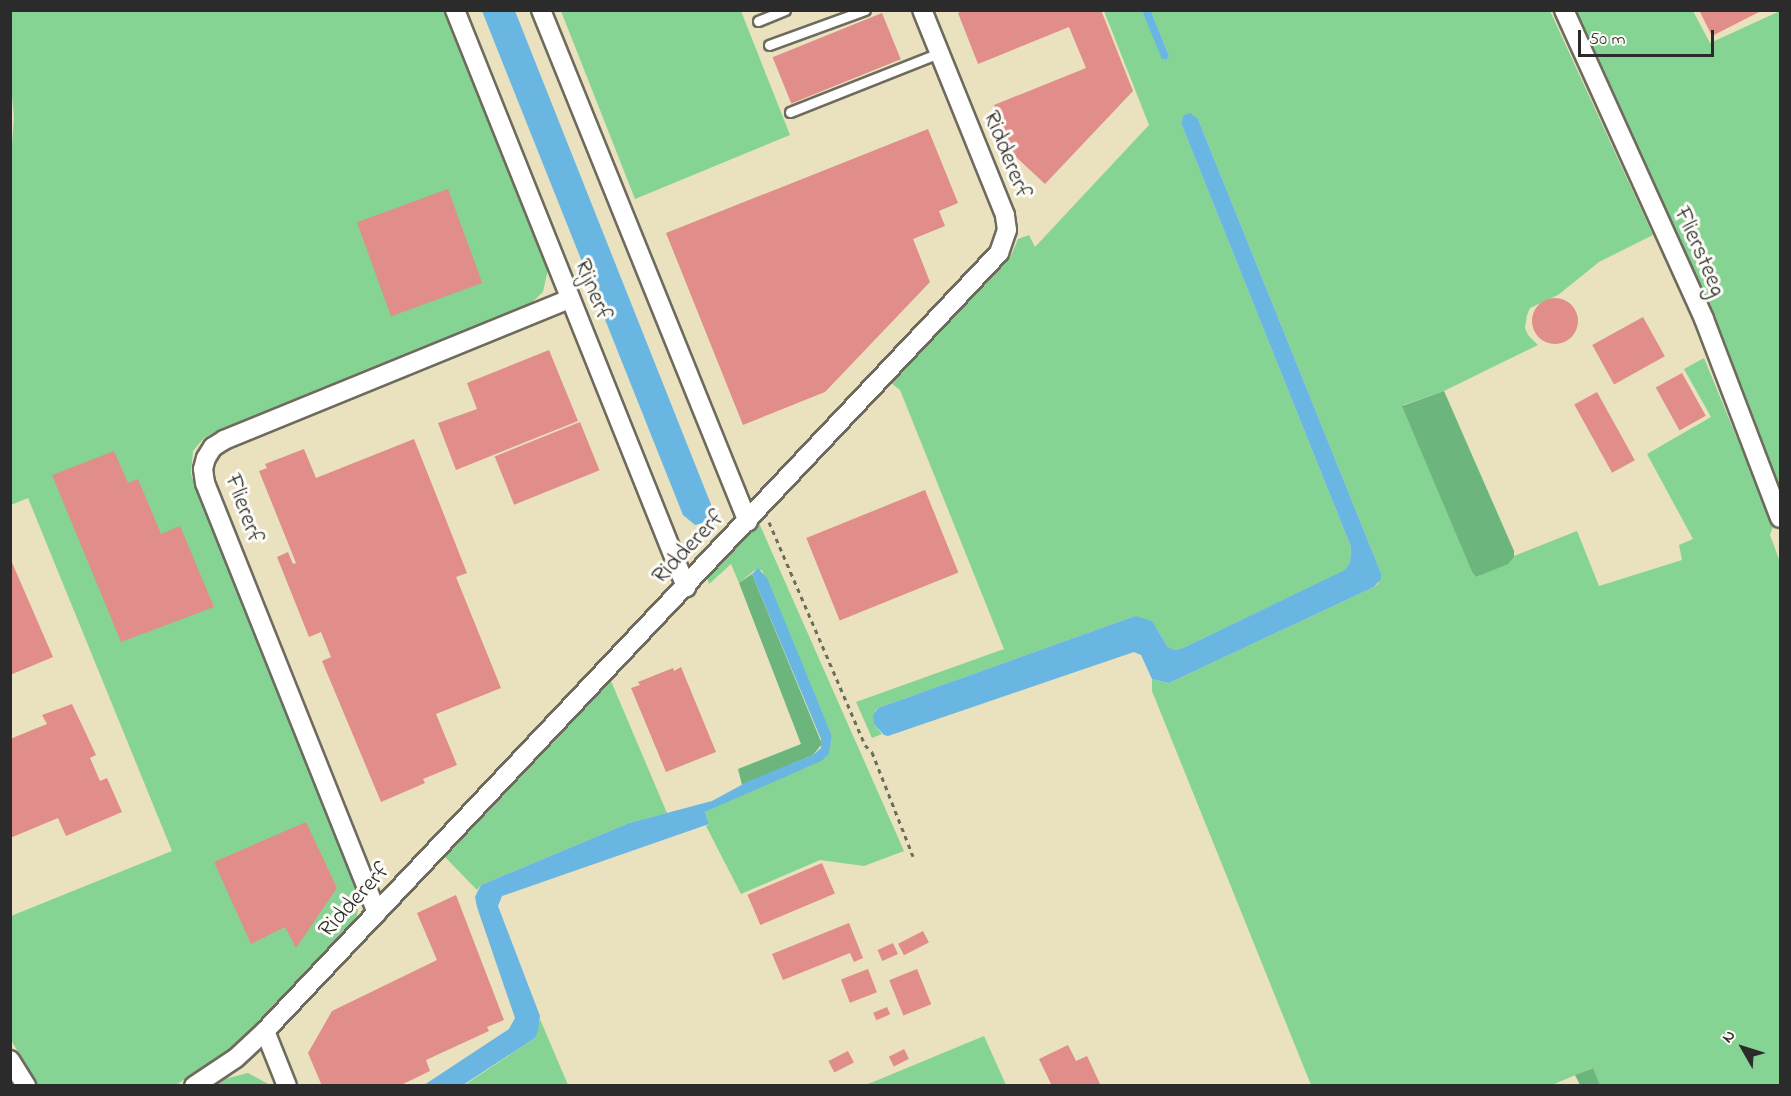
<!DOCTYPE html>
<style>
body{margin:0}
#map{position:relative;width:1791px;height:1096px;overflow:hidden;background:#eae1be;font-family:"Indie Flower",sans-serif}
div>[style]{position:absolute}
.green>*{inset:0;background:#86d493}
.forest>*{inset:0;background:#6cb67d}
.water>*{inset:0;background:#69b6e3}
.building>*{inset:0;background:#e18d89;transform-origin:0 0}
.round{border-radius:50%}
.path>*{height:3px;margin-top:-1.5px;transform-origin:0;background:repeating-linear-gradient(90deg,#6e6b5e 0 4.5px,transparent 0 9px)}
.roads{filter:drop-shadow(2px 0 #6e6b5e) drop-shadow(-2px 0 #6e6b5e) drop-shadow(0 2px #6e6b5e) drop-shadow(0 -2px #6e6b5e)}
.lane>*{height:9px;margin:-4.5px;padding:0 4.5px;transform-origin:4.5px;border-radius:4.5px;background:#fff}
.street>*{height:18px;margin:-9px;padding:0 9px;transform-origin:9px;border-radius:9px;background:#fff}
span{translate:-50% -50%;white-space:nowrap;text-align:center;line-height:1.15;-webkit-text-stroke:6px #fdfcf7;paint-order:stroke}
.street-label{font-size:24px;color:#2b2b2b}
.frame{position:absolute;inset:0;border:12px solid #2b2b2b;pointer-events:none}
.north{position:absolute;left:1713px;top:1018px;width:60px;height:60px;-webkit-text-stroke:4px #fdfcf7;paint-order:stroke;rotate:309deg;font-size:16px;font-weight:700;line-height:24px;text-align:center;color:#2b2b2b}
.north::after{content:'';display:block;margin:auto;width:21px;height:27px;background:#2b2b2b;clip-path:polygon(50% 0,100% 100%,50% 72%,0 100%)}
.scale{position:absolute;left:1578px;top:30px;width:136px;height:27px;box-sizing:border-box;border:3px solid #2b2b2b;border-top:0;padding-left:8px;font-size:18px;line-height:21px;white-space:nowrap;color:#2b2b2b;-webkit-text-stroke:4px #fdfcf7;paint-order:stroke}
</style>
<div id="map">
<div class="green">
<i style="clip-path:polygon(11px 11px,446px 11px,548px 269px,543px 292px,527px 307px,211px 434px,204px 438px,193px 451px,191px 474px,356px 887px,359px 902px,357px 916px,350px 925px,269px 1013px,229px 1050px,176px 1085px,38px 1085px,11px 1040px,11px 916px,172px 851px,28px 498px,11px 505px,10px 171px,14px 117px,10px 76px)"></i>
<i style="clip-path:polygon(561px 11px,741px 11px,790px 135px,635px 199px)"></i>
<i style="clip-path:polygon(1104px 11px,1142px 11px,1164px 60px,1169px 56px,1151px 11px,1550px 11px,1653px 235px,1599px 262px,1558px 295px,1530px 308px,1527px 315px,1525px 328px,1528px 335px,1538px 345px,1444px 391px,1403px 405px,1472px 572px,1477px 577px,1514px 556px,1577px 531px,1599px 586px,1682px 560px,1679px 545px,1693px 539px,1647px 454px,1711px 417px,1684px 369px,1704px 358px,1773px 526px,1770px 535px,1780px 562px,1780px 1085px,1600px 1085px,1592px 1068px,1552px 1085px,1311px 1085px,1152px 691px,1152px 679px,1169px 683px,1374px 587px,1378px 584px,1381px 573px,1198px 119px,1183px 116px,1181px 123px,1351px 547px,1350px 562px,1346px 570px,1183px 648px,1175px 650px,1168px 647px,1157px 629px,1135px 616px,878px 708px,875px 711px,874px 724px,882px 734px,872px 738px,856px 702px,1004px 649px,900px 390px,891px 383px,1010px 258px,1018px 239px,1029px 235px,1035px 247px,1149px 125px)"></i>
<i style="clip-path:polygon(1575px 11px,1693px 11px,1710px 43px,1780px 11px,1780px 495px,1684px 249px)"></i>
<i style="clip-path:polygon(759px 523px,904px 851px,864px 866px,820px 860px,741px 894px,706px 826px,709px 824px,705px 812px,829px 754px,832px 736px,762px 570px,755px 570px,739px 583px,731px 564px,709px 584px,707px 577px)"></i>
<i style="clip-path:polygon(611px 681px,667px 813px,629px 823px,481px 885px,477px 890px,445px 857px)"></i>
<i style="clip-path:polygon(540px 1019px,568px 1085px,463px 1086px,535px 1038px)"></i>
<i style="clip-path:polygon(984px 1036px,1006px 1085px,865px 1085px,873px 1082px)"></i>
<i style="clip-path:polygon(248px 1073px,270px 1085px,216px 1085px,225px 1079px)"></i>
</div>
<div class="forest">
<i style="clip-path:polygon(1444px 391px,1514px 551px,1514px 557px,1508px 564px,1476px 577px,1472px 572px,1402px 406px)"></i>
<i style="clip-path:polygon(752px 574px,822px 744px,813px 755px,742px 785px,738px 769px,801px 744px,739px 583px)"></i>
<i style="clip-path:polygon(1593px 1068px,1600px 1085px,1580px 1085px,1575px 1075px)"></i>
</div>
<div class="water">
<i style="clip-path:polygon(482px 11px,515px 11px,712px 507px,710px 517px,703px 523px,695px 525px,683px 515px)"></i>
<i style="clip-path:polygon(1142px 11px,1151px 11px,1169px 56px,1166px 60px,1162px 59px)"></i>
<i style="clip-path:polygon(1190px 113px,1198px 119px,1381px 573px,1381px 579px,1374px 587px,1169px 683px,1152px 679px,1141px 655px,1134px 652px,888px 736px,884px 735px,874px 724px,873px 715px,878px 708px,1135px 616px,1152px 621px,1168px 647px,1175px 650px,1183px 648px,1345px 570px,1350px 562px,1351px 547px,1181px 123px,1183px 116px)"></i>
<i style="clip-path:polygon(758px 568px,767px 578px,832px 736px,829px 754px,821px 761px,705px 812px,709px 824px,502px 896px,498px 906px,540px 1016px,538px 1031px,535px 1038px,463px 1085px,424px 1085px,509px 1029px,515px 1018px,477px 907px,475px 897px,481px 885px,629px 823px,712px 801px,747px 782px,813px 755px,821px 748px,821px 739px,752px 574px)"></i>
</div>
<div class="building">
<i style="clip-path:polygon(965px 10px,1101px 10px,1133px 91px,1045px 184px,1015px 156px,994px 105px,1086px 68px,1069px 27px,978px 64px,958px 13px)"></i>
<i style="clip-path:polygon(1699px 10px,1763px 10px,1712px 36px)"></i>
<i style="left:882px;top:13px;width:50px;height:118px;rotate:68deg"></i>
<i style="clip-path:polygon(928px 129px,958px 203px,939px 211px,945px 226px,913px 239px,930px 282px,825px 392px,743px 425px,666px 233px)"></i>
<i style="left:448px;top:189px;width:100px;height:97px;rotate:70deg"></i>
<i class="round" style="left:1532px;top:298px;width:46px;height:46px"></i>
<i style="left:1643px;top:317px;width:45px;height:58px;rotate:61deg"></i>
<i style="clip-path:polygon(549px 350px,578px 421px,456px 470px,438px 423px,477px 409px,467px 383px)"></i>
<i style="left:1682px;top:373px;width:49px;height:30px;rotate:61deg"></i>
<i style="left:1597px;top:392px;width:78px;height:26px;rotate:61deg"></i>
<i style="left:580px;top:422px;width:52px;height:92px;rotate:68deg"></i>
<i style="clip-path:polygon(414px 439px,467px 573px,456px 577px,501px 688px,436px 714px,457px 765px,423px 779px,425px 783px,381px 802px,322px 661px,331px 657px,321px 632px,309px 637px,277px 557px,288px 552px,293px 564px,296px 563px,259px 471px,267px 468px,265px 464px,304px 449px,316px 478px)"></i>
<i style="clip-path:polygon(114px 451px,128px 483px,138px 479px,161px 534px,180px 526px,214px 607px,121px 642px,52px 475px)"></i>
<i style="left:925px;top:490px;width:89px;height:128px;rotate:68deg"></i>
<i style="clip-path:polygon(10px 558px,53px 657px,10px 675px)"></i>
<i style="clip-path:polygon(681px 667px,716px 752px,666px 772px,631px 688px,640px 685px,638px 682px,673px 668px,674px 671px)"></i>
<i style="clip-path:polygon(72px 704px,96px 755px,90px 758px,100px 781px,107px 778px,122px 812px,66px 836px,58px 818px,10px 838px,10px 739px,47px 724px,42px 715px)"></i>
<i style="clip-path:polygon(306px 822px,337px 888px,296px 948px,285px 927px,251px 944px,214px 862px)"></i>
<i style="left:822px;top:863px;width:33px;height:81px;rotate:67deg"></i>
<i style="clip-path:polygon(456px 895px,504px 1020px,487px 1027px,489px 1031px,426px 1060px,430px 1071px,399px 1086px,322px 1086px,308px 1053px,332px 1011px,437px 960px,417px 913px)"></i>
<i style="clip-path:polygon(849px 923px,863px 958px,854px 962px,850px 953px,783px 980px,772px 954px)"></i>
<i style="left:923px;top:931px;width:13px;height:28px;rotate:63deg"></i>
<i style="left:893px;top:943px;width:12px;height:17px;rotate:66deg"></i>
<i style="left:868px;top:969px;width:25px;height:29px;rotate:69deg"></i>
<i style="left:917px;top:969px;width:38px;height:30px;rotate:68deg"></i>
<i style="left:887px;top:1007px;width:8px;height:15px;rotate:67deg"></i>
<i style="clip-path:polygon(1068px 1045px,1076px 1061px,1087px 1056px,1101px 1086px,1052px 1086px,1039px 1059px)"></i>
<i style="left:904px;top:1049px;width:11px;height:17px;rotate:63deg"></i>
<i style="left:848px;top:1051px;width:13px;height:22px;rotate:63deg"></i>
</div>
<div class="path">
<i style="left:769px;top:522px;width:243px;rotate:66.7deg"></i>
<i style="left:865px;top:745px;width:10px;rotate:45deg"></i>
<i style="left:872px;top:752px;width:112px;rotate:68.5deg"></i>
</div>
<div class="roads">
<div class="lane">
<i style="left:758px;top:21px;width:29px;rotate:-22deg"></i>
<i style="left:769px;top:45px;width:102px;rotate:-20deg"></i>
<i style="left:790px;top:112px;width:160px;rotate:-21.6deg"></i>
</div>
<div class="street">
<i style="left:455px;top:10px;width:622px;rotate:68.18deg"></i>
<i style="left:541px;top:10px;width:552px;rotate:67.99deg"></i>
<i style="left:1564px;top:10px;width:339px;rotate:65.6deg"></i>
<i style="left:1704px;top:319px;width:213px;rotate:69.1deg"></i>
<i style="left:377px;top:913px;width:463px;rotate:-111.8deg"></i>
<i style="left:205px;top:483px;width:14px;rotate:-98deg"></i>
<i style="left:203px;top:469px;width:11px;rotate:-75deg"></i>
<i style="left:206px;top:458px;width:13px;rotate:-58deg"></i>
<i style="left:213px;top:447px;width:13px;rotate:-32deg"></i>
<i style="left:224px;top:440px;width:374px;rotate:-22.2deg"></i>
<i style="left:265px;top:1031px;width:59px;rotate:68.2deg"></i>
<i style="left:10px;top:1060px;width:31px;rotate:58deg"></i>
<i style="left:194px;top:1086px;width:50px;rotate:-33.7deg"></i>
<i style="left:236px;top:1058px;width:40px;rotate:-43deg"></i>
<i style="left:265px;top:1031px;width:1070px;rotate:-46.67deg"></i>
<i style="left:999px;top:253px;width:24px;rotate:-71deg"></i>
<i style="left:1007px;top:230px;width:15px;rotate:-98deg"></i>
<i style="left:1005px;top:215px;width:221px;rotate:-112deg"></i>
</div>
</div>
<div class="street-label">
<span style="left:1006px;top:155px;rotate:68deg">Riddererf</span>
<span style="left:1699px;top:252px;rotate:66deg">Fliersteeg</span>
<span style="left:592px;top:290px;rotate:68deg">Rijnerf</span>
<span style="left:243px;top:509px;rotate:70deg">Fliererf</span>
<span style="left:689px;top:548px;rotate:-46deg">Riddererf</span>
<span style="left:355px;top:901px;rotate:-47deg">Riddererf</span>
</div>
<div class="frame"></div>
<div class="north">N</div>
<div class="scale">50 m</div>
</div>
